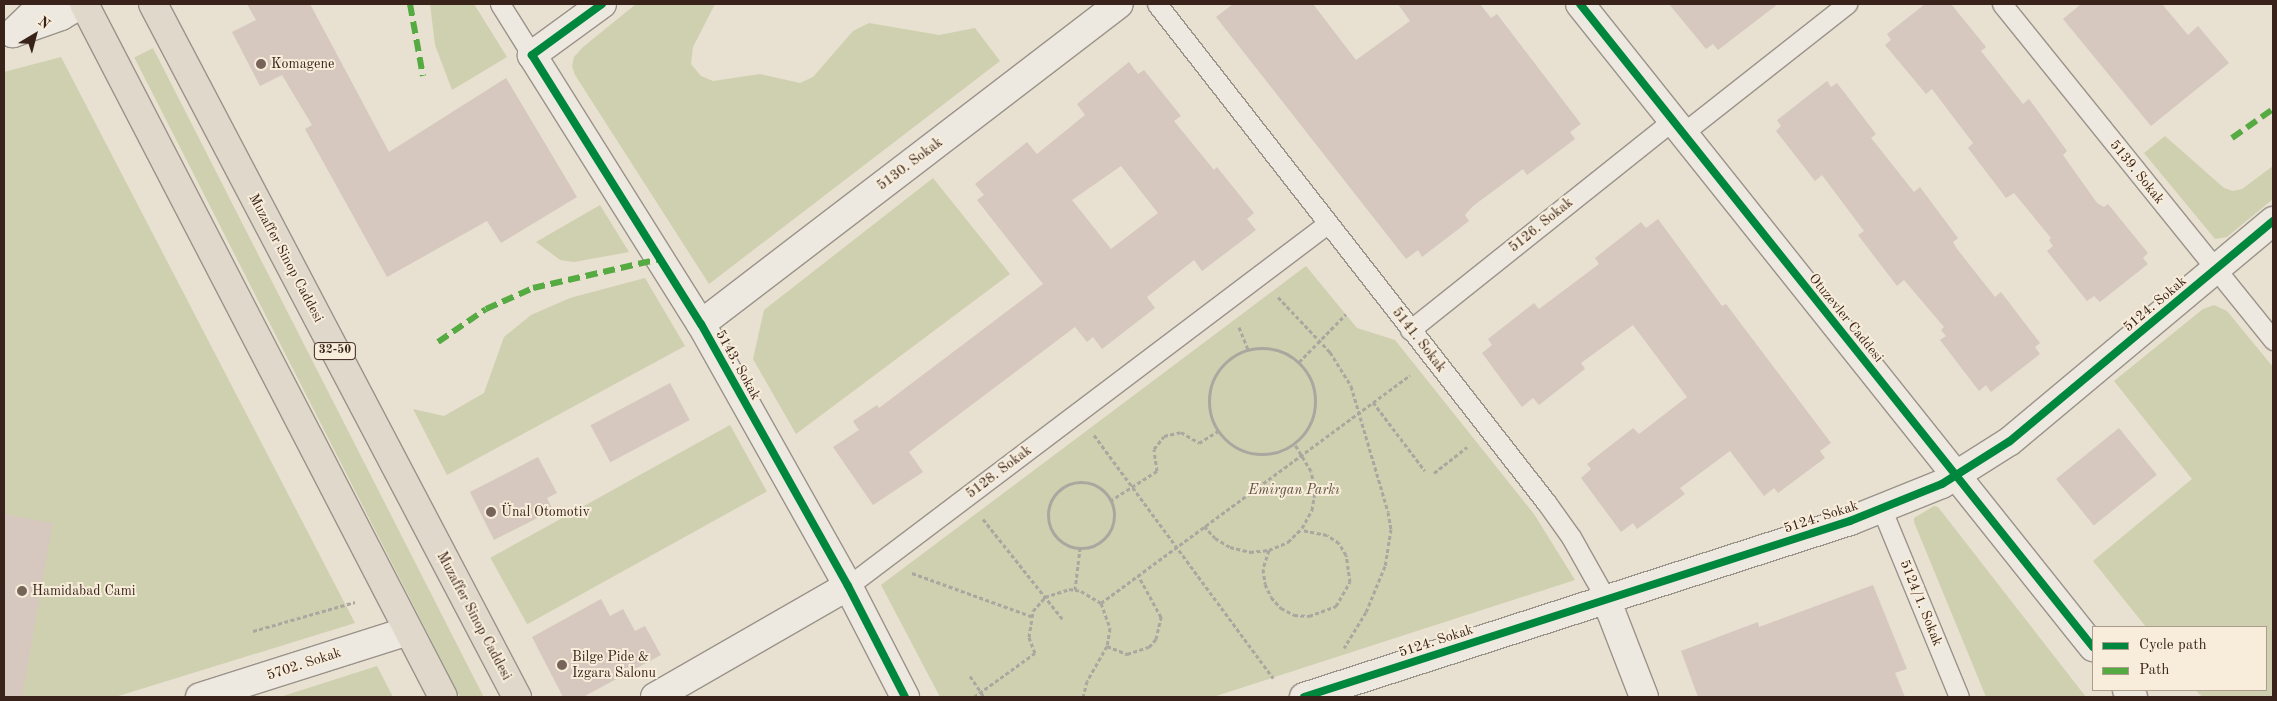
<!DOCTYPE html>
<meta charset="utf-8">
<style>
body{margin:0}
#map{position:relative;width:2277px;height:701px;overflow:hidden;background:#e8e0d0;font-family:"Old Standard TT",serif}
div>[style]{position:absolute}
.green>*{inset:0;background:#cfd0af;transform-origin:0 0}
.building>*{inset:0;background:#d6c8be;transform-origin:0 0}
.path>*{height:3px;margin-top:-1.5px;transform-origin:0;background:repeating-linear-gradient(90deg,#aca6a0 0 4px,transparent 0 6.5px)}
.path>.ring{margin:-1.5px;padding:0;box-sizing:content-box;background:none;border:3px solid #aca6a0;border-radius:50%}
.roads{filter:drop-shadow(1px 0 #9a938a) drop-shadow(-1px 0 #9a938a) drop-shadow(0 1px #9a938a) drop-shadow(0 -1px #9a938a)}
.service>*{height:19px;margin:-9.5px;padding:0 9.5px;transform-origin:9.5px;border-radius:9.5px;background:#ede8e0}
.minor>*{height:28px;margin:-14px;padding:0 14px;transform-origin:14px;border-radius:14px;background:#ede8e0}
.tertiary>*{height:28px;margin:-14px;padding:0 14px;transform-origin:14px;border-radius:14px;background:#ede8e0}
.primary>*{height:28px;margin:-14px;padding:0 14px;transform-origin:14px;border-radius:14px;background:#e0d8cb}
.quiet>*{height:6px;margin-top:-3px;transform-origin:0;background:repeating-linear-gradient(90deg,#55aa42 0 12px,transparent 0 18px)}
.cycleway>*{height:8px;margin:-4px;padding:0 4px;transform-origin:4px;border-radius:4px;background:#00873e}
.dots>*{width:14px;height:14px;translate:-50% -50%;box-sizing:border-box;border:2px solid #f7edda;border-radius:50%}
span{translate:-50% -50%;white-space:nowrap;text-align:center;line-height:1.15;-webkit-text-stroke:4px #f7edda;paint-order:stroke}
.shield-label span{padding:1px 4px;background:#f7edda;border:1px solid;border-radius:4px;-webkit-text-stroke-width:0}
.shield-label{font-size:12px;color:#38221a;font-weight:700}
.poi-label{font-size:14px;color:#38221a}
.left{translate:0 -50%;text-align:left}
.street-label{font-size:14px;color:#38221a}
.park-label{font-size:14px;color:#5f523f;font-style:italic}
.frame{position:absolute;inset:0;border:5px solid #38221a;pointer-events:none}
.legend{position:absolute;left:2092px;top:626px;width:175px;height:65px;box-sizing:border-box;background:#f7edda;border:1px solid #ab9c8d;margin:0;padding:6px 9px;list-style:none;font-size:15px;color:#38221a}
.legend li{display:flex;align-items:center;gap:10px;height:25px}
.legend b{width:25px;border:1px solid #ab9c8d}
.north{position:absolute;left:10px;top:10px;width:50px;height:50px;-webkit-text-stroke:4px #f7edda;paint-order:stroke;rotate:37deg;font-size:14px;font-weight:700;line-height:20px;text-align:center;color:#38221a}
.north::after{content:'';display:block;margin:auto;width:18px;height:22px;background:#38221a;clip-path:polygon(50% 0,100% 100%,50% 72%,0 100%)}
</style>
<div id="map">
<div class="green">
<i style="clip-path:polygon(430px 4px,474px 4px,507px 57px,452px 90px,435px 45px)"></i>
<i style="clip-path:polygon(636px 4px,715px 4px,693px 47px,691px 64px,701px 76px,713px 81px,760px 74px,800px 83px,813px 77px,853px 31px,869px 23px,939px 35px,975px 28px,1000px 61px,709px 284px,575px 75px,572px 66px,574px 57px,583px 47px)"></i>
<i style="left:153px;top:48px;width:731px;height:21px;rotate:63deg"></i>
<i style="clip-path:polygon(61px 57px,355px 623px,115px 697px,4px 697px,4px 72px)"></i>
<i style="clip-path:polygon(2165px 136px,2224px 188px,2233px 191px,2242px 189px,2273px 166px,2273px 199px,2227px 237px,2215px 239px,2144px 153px)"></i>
<i style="clip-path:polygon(933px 178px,1010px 274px,796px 434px,753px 359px,764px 310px)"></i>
<i style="clip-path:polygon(600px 205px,629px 252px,574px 262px,560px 260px,536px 242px)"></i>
<i style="clip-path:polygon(1306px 266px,1357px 328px,1395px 340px,1534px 514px,1575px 580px,1213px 697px,940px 697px,881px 585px)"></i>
<i style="clip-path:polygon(645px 278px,685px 346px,447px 475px,413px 409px,444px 416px,484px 393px,504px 337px,531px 315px,570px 298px)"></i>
<i style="clip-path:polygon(2214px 305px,2227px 311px,2273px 367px,2273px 697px,2202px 697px,2196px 690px,2266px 690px,2266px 627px,2146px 627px,2093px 561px,2192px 479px,2114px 381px,2203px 309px)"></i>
<i style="left:730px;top:425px;width:76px;height:274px;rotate:61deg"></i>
<i style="clip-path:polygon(1934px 506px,1938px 507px,2086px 697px,1986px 697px,1914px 522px,1914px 518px)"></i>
<i style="clip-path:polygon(377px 666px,393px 697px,280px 697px)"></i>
</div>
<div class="building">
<i style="clip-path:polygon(247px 4px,310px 4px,389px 152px,506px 78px,577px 197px,501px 243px,487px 221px,387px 277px,305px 129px,312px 125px,282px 75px,260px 86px,232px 32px,256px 20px)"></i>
<i style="clip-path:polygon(1233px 4px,1313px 4px,1356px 60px,1410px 21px,1398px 4px,1480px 4px,1491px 18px,1497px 14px,1581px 124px,1570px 132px,1575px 139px,1527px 175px,1523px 169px,1473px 206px,1465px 215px,1469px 221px,1422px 257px,1418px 250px,1406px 259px,1216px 17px)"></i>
<i style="clip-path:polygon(1669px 4px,1778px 4px,1718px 50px,1713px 44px,1706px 49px)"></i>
<i style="clip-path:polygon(1925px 4px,1951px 4px,1986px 47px,1981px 51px,2023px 104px,2029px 99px,2067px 151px,2063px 155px,2097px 203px,2104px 207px,2108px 204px,2148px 253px,2143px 258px,2148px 264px,2100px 302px,2094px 296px,2087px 301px,2047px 251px,2053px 246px,2049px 240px,2051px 238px,2014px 193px,2006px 198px,1968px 148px,1973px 143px,1932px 89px,1926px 94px,1885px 45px,1891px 40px,1887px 34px)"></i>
<i style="clip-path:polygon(2081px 4px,2162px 4px,2188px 35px,2198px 26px,2229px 63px,2151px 126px,2063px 19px)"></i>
<i style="clip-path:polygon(evenodd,1129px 62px,1138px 74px,1144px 70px,1181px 116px,1174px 121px,1214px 170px,1217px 167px,1254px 213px,1247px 219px,1256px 230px,1202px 271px,1194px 260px,1147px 297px,1155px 308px,1102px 349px,1093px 337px,1087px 342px,1075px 327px,909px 452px,923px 472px,873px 505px,833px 447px,859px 430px,853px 421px,877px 405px,879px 408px,1043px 284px,977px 200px,984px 195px,975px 184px,1027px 142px,1037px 154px,1085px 115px,1077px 104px,1129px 62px,1121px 166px,1158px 213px,1111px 249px,1072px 200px,1121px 166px)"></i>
<i style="clip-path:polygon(1827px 81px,1831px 87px,1837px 83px,1876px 134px,1871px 138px,1876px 144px,1914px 192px,1920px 187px,1958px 238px,1953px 242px,1957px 249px,1995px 297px,2001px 292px,2040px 343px,2035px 347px,2040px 354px,1991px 392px,1986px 385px,1979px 391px,1940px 340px,1946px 336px,1941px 330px,1944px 327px,1904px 280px,1897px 286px,1858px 235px,1864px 231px,1822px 175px,1815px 181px,1776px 131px,1781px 126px,1777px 120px)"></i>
<i style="clip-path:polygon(1658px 219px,1722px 306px,1726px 304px,1831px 443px,1820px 451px,1825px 458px,1778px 493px,1774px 488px,1764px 496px,1730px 451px,1680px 488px,1685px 494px,1637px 529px,1633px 523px,1621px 532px,1581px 478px,1591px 469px,1587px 464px,1633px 428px,1639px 434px,1687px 397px,1633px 325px,1581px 363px,1585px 369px,1539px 405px,1533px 398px,1522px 407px,1482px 353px,1492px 345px,1488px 339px,1534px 303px,1539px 309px,1599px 264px,1595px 258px,1641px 222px,1646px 228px)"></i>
<i style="left:670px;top:383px;width:42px;height:90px;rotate:62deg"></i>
<i style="left:2119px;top:428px;width:60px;height:81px;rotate:51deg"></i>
<i style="clip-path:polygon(538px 457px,557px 493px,547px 498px,553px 510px,494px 540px,470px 492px)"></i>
<i style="clip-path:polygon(4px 514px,53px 523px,22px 697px,4px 697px)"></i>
<i style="clip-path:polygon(1873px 585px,1907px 669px,1895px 673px,1905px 697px,1698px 697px,1681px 651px,1758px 622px,1759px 627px)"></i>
<i style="clip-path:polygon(601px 599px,610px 616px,623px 609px,635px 631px,645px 626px,661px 655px,583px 697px,563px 697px,532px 637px)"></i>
</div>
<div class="path">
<i style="left:1278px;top:297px;width:76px;rotate:46.6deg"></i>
<i style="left:1330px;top:352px;width:40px;rotate:58deg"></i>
<i style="left:1351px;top:386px;width:131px;rotate:73.6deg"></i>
<i style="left:1388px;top:512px;width:17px;rotate:80deg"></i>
<i style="left:1391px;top:529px;width:37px;rotate:99deg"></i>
<i style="left:1385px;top:566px;width:50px;rotate:112.4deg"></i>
<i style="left:1366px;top:612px;width:42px;rotate:121.4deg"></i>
<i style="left:1239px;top:327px;width:24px;rotate:68deg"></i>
<i class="ring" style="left:1209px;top:348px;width:103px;height:103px"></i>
<i style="left:1299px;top:362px;width:67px;rotate:-45.6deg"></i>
<i style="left:1373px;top:402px;width:86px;rotate:53deg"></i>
<i style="left:1094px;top:435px;width:302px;rotate:53.6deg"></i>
<i style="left:1434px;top:473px;width:42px;rotate:-38.2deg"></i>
<i class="ring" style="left:1048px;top:482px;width:63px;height:63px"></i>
<i style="left:1110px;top:501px;width:56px;rotate:-32.6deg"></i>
<i style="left:1157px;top:471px;width:22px;rotate:-98deg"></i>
<i style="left:1154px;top:449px;width:16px;rotate:-52deg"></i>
<i style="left:1164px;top:436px;width:17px;rotate:-13deg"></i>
<i style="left:1181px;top:432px;width:21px;rotate:31deg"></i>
<i style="left:1199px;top:443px;width:22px;rotate:-32deg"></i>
<i style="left:983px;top:519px;width:130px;rotate:51.5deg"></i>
<i style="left:1204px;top:526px;width:16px;rotate:47deg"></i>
<i style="left:1215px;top:538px;width:17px;rotate:31deg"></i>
<i style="left:1230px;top:547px;width:21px;rotate:14deg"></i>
<i style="left:1250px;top:552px;width:19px;rotate:-6deg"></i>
<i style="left:1269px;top:550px;width:21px;rotate:-23deg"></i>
<i style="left:1288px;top:542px;width:20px;rotate:-45deg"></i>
<i style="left:1302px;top:528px;width:21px;rotate:-61deg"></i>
<i style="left:1312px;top:510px;width:19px;rotate:-81deg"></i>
<i style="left:1315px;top:491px;width:20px;rotate:-101deg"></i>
<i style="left:1311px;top:471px;width:33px;rotate:-121deg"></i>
<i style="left:1269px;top:550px;width:20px;rotate:108deg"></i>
<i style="left:1263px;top:569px;width:15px;rotate:82deg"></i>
<i style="left:1265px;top:584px;width:14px;rotate:65deg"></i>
<i style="left:1271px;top:597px;width:15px;rotate:48deg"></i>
<i style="left:1281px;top:608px;width:15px;rotate:28deg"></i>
<i style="left:1294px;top:615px;width:15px;rotate:4deg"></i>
<i style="left:1309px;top:616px;width:29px;rotate:-20deg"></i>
<i style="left:1336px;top:606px;width:28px;rotate:-60deg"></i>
<i style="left:1350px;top:582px;width:27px;rotate:-98deg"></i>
<i style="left:1346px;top:555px;width:14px;rotate:-120deg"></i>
<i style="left:1339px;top:543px;width:14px;rotate:-146deg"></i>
<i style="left:1327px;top:535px;width:26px;rotate:-169deg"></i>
<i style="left:912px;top:573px;width:127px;rotate:19.9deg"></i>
<i style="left:1075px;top:590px;width:42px;rotate:-83.2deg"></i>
<i style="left:1101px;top:603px;width:384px;rotate:-36.4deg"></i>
<i style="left:253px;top:631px;width:106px;rotate:-15.9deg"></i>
<i style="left:1107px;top:646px;width:22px;rotate:22deg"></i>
<i style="left:1127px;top:654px;width:23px;rotate:-18deg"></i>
<i style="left:1149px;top:647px;width:11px;rotate:-49deg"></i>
<i style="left:1156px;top:639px;width:23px;rotate:-77deg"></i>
<i style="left:1161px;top:617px;width:48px;rotate:-118.7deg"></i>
<i style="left:970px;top:676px;width:25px;rotate:56deg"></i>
<i style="left:974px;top:697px;width:75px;rotate:-35.8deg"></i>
<i style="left:1035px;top:653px;width:17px;rotate:-111deg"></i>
<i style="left:1029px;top:637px;width:26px;rotate:-81deg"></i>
<i style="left:1033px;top:611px;width:18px;rotate:-49deg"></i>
<i style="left:1045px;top:597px;width:25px;rotate:-18deg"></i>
<i style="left:1069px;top:589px;width:12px;rotate:9deg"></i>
<i style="left:1081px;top:591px;width:23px;rotate:31deg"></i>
<i style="left:1101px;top:603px;width:27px;rotate:70deg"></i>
<i style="left:1110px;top:628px;width:18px;rotate:99deg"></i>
<i style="left:1107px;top:646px;width:40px;rotate:119.7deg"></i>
<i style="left:1087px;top:681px;width:16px;rotate:104deg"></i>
</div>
<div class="roads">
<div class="service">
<i style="left:500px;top:4px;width:60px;rotate:57.9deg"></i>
<i style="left:1157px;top:4px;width:632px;rotate:52.01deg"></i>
<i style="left:1546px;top:502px;width:43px;rotate:54.5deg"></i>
<i style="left:1571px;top:537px;width:71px;rotate:60.6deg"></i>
<i style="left:2002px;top:4px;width:432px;rotate:51.1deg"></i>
<i style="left:1683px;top:133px;width:209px;rotate:-38.2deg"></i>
<i style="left:1410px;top:330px;width:337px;rotate:-38.6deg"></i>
<i style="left:1882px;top:510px;width:202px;rotate:67.6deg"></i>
<i style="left:848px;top:586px;width:600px;rotate:-37.08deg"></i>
</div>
<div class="minor">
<i style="left:602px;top:4px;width:87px;rotate:143.9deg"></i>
<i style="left:532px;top:55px;width:318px;rotate:57.9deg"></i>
<i style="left:701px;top:324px;width:300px;rotate:60.7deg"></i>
<i style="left:848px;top:586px;width:125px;rotate:62.8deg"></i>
<i style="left:1580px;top:4px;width:823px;rotate:51.42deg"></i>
<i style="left:701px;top:324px;width:526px;rotate:-37.44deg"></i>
<i style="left:1606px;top:599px;width:105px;rotate:68.8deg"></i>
<i style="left:2127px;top:690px;width:9px;rotate:49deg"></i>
<i style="left:200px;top:697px;width:218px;rotate:-17.6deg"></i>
<i style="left:655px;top:697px;width:223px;rotate:-29.9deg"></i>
<i style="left:1304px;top:697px;width:574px;rotate:-17.87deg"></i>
<i style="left:1850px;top:521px;width:99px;rotate:-21.9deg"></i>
<i style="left:1942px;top:484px;width:80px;rotate:-32.3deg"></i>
<i style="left:2010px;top:441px;width:343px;rotate:-39.9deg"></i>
</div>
<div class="tertiary">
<i style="left:43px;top:4px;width:42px;rotate:136deg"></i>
<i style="left:13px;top:33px;width:51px;rotate:-19.5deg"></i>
<i style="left:61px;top:16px;width:23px;rotate:-31deg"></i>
</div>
<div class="primary">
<i style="left:84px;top:4px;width:780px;rotate:62.61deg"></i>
<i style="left:153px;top:4px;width:783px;rotate:62.29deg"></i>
</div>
</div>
<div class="quiet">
<i style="left:410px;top:4px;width:73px;rotate:79.8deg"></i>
<i style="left:2232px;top:138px;width:50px;rotate:-35.3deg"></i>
<i style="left:438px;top:342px;width:58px;rotate:-34.5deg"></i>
<i style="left:486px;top:309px;width:51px;rotate:-24.1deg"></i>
<i style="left:533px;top:288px;width:130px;rotate:-12.9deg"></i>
</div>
<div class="cycleway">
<i style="left:602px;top:4px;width:87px;rotate:143.9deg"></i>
<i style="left:532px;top:55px;width:318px;rotate:57.9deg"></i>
<i style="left:701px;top:324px;width:300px;rotate:60.7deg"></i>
<i style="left:848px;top:586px;width:125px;rotate:62.8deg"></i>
<i style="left:1580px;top:4px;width:823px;rotate:51.42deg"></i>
<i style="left:1304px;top:697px;width:574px;rotate:-17.87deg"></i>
<i style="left:1850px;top:521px;width:99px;rotate:-21.9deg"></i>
<i style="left:1942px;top:484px;width:80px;rotate:-32.3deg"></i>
<i style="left:2010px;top:441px;width:343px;rotate:-39.9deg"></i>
</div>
<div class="dots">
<i style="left:261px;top:64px;background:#76645a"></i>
<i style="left:491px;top:512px;background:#76645a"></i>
<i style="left:22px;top:591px;background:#76645a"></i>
<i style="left:562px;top:665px;background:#76645a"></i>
</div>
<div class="shield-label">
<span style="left:335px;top:351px">32-50</span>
</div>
<div class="poi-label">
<span class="left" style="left:271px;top:64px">Komagene</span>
<span class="left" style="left:501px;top:512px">Ünal Otomotiv</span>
<span class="left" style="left:32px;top:591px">Hamidabad Cami</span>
<span class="left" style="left:572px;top:665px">Bilge Pide &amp;<br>Izgara Salonu</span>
</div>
<div class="street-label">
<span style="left:910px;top:164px;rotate:-37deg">5130. Sokak</span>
<span style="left:2137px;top:172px;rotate:51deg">5139. Sokak</span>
<span style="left:1541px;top:225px;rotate:-39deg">5126. Sokak</span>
<span style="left:286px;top:258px;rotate:62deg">Muzaffer Sinop Caddesi</span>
<span style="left:2155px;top:304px;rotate:-40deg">5124. Sokak</span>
<span style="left:1846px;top:318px;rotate:51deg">Otuzevler Caddesi</span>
<span style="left:1419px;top:340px;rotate:52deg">5141. Sokak</span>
<span style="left:738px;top:365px;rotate:61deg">5143. Sokak</span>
<span style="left:999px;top:472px;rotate:-37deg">5128. Sokak</span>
<span style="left:1821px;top:517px;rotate:-18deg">5124. Sokak</span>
<span style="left:1921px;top:603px;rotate:68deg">5124/1. Sokak</span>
<span style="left:474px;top:616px;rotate:62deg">Muzaffer Sinop Caddesi</span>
<span style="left:1436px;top:641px;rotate:-18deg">5124. Sokak</span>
<span style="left:304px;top:664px;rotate:-18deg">5702. Sokak</span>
</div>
<div class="park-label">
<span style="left:1294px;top:490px">Emirgan Parkı</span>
</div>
<div class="frame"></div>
<ul class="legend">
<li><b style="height:6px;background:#00873e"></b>Cycle path</li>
<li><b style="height:6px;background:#55aa42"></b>Path</li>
</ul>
<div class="north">N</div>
</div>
